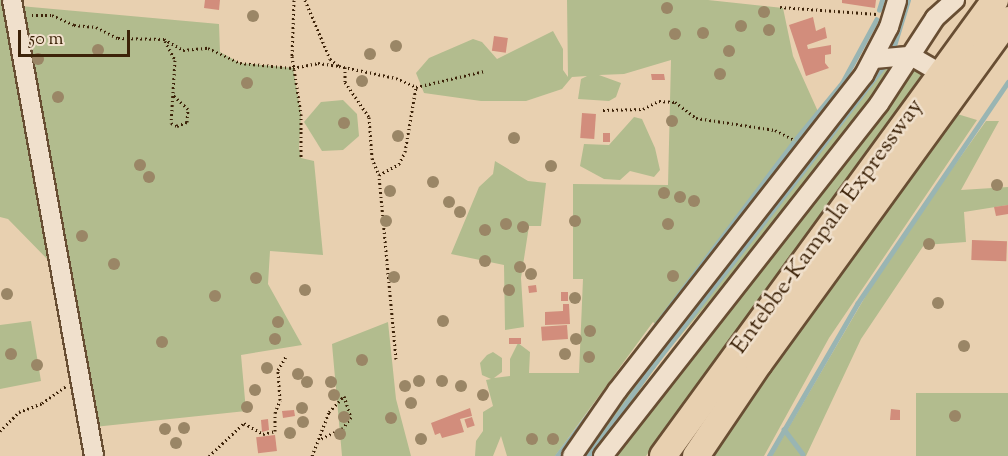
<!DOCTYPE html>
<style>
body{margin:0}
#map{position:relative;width:1008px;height:456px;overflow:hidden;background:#e8d0b0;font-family:"Sorts Mill Goudy",serif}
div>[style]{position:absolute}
.green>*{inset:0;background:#b2bc8e;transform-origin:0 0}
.stream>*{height:4.5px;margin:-2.25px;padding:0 2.25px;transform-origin:2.25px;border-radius:2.25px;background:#99b5b3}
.building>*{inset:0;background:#d28d7c;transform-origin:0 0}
.path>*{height:3px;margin-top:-1.5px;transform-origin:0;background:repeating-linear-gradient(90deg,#3d2309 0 1.5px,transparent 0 4.5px)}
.roads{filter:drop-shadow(2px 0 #684e33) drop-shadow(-2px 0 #684e33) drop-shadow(0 2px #684e33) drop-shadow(0 -2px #684e33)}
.minor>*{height:18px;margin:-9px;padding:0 9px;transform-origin:9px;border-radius:9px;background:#f0e0cc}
.highway>*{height:26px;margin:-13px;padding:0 13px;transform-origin:13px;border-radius:13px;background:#e8d0b0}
.trees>*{width:12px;height:12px;margin:-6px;border-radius:50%;background:#9a8666}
span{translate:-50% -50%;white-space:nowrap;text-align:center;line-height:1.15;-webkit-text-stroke:5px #f0e0cc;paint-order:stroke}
.street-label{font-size:24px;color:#3d2309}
.scale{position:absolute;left:18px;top:30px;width:112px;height:27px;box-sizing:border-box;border:3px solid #3d2309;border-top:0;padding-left:8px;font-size:18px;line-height:21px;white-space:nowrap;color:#3d2309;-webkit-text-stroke:4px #f0e0cc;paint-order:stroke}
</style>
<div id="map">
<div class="green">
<i style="clip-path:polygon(0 0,6px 0,53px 265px,8px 219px,0 217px)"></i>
<i style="clip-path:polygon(567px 0,708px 0,783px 8px,793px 56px,820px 116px,658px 326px,653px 322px,555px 456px,507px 456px,501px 436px,493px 456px,475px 456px,476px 441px,483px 431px,483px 412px,493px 406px,486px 380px,491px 379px,482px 375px,480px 363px,487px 355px,493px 352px,502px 358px,502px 372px,494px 378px,510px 376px,510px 359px,518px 343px,530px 352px,529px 373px,579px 373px,583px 279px,573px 279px,573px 184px,668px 185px,671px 60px,624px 74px,599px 75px,621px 83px,616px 97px,609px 101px,578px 99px,581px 79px,587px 76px,572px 77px,562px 89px,526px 101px,481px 101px,424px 93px,416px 73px,429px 58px,473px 39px,482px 42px,497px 59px,553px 31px,563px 49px,563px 70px,568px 77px)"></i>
<i style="clip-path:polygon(20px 6px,219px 24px,220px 52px,240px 63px,293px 68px,301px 114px,299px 148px,301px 158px,314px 161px,323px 255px,270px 251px,268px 284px,302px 345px,241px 355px,246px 411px,94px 427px)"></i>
<i style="clip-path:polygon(885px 61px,895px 63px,889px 79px,797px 197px,666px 353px,592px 456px,580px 456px)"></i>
<i style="clip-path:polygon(911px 63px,923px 73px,646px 456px,608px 456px,722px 307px,750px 284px,792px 221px)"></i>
<i style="clip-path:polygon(343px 100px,357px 114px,359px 136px,343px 150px,322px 151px,304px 122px,321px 102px)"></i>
<i style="clip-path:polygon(954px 113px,977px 120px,829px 338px,764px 456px,705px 456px)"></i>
<i style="clip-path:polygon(634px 117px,642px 119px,655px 148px,660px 170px,654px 177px,630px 171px,620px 180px,604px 179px,580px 166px,584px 144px,609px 145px)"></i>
<i style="clip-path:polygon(986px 121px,999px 121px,961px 190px,1008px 187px,1008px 205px,964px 212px,966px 242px,924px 245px,861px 339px,806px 456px,772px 456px,885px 263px)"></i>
<i style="clip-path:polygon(495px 161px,528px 181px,546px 183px,541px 226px,529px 226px,521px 278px,524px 327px,505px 330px,504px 265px,451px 254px,479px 187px,493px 174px)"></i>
<i style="clip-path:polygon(31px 321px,41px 381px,0 389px,0 325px)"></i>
<i style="clip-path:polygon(388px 322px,396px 399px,411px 456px,342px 456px,332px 344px)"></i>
<i style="left:1008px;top:393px;width:63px;height:92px;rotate:90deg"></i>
</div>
<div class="stream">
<i style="left:879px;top:10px;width:10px;rotate:-73deg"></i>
<i style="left:894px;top:46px;width:48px;rotate:-73.1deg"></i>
<i style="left:796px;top:139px;width:72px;rotate:-50.6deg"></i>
<i style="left:842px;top:83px;width:72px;rotate:-61.6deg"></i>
<i style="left:784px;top:429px;width:31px;rotate:53deg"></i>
<i style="left:557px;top:456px;width:392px;rotate:-53deg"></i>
<i style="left:588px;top:456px;width:110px;rotate:-54.3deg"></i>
<i style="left:652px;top:367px;width:384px;rotate:-52.4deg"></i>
<i style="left:769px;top:456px;width:176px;rotate:-59.9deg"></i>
<i style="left:857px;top:304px;width:268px;rotate:-55.8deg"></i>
</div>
<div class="building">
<i style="clip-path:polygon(205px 0,220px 0,219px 10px,204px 8px)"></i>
<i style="clip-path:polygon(842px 0,876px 0,875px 8px,842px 3px)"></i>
<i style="clip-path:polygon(813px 17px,816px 31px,825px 27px,827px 38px,807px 45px,808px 49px,831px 45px,831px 54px,825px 55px,825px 63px,829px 68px,806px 76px,789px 25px)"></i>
<i style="left:494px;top:36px;width:14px;height:15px;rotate:8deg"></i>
<i style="clip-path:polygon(651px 74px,664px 74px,665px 80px,652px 80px)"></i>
<i style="left:582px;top:113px;width:14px;height:25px;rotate:4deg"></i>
<i style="left:610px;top:133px;width:9px;height:7px;rotate:90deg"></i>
<i style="clip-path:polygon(1008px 205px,1008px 214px,996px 216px,994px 207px)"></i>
<i style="left:972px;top:240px;width:35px;height:20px;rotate:2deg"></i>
<i style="left:536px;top:285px;width:7px;height:8px;rotate:82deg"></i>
<i style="left:561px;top:292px;width:7px;height:9px"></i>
<i style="clip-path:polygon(563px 304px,569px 304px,570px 324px,545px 325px,545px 312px,563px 311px)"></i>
<i style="left:567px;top:325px;width:14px;height:26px;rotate:86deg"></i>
<i style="left:509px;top:338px;width:12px;height:6px"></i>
<i style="clip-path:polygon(470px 408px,472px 416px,460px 419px,464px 432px,442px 438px,440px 433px,435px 435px,431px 423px)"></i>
<i style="clip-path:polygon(891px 409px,900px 410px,900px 420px,890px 420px)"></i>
<i style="clip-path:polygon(294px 410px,295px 416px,283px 418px,282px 411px)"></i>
<i style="left:472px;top:417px;width:9px;height:8px;rotate:72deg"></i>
<i style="clip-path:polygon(268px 419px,269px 430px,262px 432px,261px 420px)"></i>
<i style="left:275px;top:435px;width:16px;height:19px;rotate:83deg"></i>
</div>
<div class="path">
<i style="left:294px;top:0;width:56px;rotate:92deg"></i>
<i style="left:292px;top:56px;width:59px;rotate:81.2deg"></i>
<i style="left:301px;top:114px;width:44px;rotate:90deg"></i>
<i style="left:305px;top:0;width:64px;rotate:67deg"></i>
<i style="left:330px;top:59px;width:11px;rotate:38deg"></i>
<i style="left:339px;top:66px;width:58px;rotate:11.9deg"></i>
<i style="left:396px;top:78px;width:22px;rotate:24deg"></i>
<i style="left:780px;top:7px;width:97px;rotate:4.1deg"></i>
<i style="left:32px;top:15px;width:20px"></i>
<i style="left:52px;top:15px;width:24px;rotate:24deg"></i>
<i style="left:74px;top:25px;width:22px;rotate:5deg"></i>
<i style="left:96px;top:27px;width:25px;rotate:27deg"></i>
<i style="left:118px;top:38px;width:46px;rotate:1.2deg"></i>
<i style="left:164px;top:39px;width:22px;rotate:30deg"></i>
<i style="left:183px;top:50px;width:25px;rotate:-5deg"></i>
<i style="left:208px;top:48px;width:35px;rotate:25deg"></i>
<i style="left:240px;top:63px;width:53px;rotate:5.4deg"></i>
<i style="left:293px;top:68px;width:25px;rotate:-11deg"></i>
<i style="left:318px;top:63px;width:21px;rotate:8deg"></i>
<i style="left:165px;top:41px;width:21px;rotate:62deg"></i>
<i style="left:175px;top:60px;width:63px;rotate:93.6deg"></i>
<i style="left:171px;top:123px;width:7px;rotate:27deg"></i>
<i style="left:177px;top:126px;width:11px;rotate:-22deg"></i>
<i style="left:187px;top:122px;width:13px;rotate:-86deg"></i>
<i style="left:188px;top:109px;width:21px;rotate:-137deg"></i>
<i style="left:345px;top:67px;width:15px;rotate:90deg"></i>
<i style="left:345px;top:82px;width:42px;rotate:55.6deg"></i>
<i style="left:369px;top:117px;width:41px;rotate:85.8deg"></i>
<i style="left:372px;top:158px;width:18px;rotate:68deg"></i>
<i style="left:603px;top:110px;width:40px;rotate:-1.4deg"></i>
<i style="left:643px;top:109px;width:18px;rotate:-27deg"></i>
<i style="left:659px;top:101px;width:16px;rotate:4deg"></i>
<i style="left:675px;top:102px;width:26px;rotate:37deg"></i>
<i style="left:696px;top:118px;width:80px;rotate:8.6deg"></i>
<i style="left:775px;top:130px;width:22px;rotate:27deg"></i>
<i style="left:396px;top:359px;width:185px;rotate:-95.3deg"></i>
<i style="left:379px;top:175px;width:23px;rotate:-29deg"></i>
<i style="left:399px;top:164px;width:13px;rotate:-63deg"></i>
<i style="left:405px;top:152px;width:66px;rotate:-80.4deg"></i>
<i style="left:416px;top:87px;width:71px;rotate:-13.1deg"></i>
<i style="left:0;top:431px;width:27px;rotate:-45deg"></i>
<i style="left:19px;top:412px;width:25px;rotate:-21deg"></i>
<i style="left:42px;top:403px;width:29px;rotate:-35deg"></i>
<i style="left:209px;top:456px;width:48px;rotate:-43.3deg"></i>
<i style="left:244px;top:423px;width:22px;rotate:30deg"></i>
<i style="left:263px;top:434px;width:12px;rotate:-14deg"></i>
<i style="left:275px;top:431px;width:18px;rotate:-90deg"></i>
<i style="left:275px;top:413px;width:14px;rotate:-69deg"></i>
<i style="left:280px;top:400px;width:30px;rotate:-94deg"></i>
<i style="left:278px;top:370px;width:16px;rotate:-60deg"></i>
<i style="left:312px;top:456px;width:47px;rotate:-68.9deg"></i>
<i style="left:329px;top:412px;width:22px;rotate:-47deg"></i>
<i style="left:344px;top:396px;width:22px;rotate:72deg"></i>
<i style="left:351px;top:417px;width:14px;rotate:126deg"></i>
<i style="left:343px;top:428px;width:25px;rotate:154deg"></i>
</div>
<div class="roads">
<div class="minor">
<i style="left:12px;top:0;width:463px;rotate:79.8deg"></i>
<i style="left:874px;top:59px;width:37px;rotate:-5deg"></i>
<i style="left:911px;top:56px;width:34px;rotate:30deg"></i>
<i style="left:572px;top:456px;width:79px;rotate:-55.3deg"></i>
<i style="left:617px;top:391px;width:401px;rotate:-52deg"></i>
<i style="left:864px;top:75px;width:54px;rotate:-62.5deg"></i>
<i style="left:889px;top:27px;width:28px;rotate:-73deg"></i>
<i style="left:603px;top:456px;width:447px;rotate:-51.9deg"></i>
<i style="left:879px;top:104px;width:103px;rotate:-56.9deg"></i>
<i style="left:935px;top:18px;width:27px;rotate:-42deg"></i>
</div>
<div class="highway">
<i style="left:663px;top:456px;width:564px;rotate:-53.94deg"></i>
<i style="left:696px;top:456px;width:112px;rotate:-55.9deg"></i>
<i style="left:759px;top:363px;width:424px;rotate:-54deg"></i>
</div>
</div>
<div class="trees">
<i style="left:667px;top:8px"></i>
<i style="left:764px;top:12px"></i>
<i style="left:253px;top:16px"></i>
<i style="left:741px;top:26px"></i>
<i style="left:769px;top:30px"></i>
<i style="left:703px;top:33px"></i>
<i style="left:675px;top:34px"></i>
<i style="left:396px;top:46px"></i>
<i style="left:98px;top:50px"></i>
<i style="left:729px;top:51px"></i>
<i style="left:370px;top:54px"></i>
<i style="left:38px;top:59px"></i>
<i style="left:720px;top:74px"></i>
<i style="left:362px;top:81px"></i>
<i style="left:247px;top:83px"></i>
<i style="left:58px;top:97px"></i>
<i style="left:672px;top:121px"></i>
<i style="left:344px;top:123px"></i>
<i style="left:398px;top:136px"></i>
<i style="left:514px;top:138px"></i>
<i style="left:140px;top:165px"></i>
<i style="left:551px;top:166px"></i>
<i style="left:149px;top:177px"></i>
<i style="left:433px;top:182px"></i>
<i style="left:997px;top:185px"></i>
<i style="left:390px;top:191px"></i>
<i style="left:664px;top:193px"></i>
<i style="left:680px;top:197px"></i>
<i style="left:694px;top:201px"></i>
<i style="left:449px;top:202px"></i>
<i style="left:460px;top:212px"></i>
<i style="left:386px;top:221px"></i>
<i style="left:575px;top:221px"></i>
<i style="left:506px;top:224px"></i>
<i style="left:668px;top:224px"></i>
<i style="left:523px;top:227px"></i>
<i style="left:485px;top:230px"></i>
<i style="left:82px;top:236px"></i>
<i style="left:929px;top:244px"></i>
<i style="left:485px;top:261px"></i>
<i style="left:114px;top:264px"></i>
<i style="left:520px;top:267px"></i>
<i style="left:531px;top:274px"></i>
<i style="left:673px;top:276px"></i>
<i style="left:394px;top:277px"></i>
<i style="left:256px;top:278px"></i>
<i style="left:305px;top:290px"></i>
<i style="left:509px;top:290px"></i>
<i style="left:7px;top:294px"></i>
<i style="left:215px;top:296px"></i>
<i style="left:575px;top:298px"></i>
<i style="left:938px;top:303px"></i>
<i style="left:443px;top:321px"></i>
<i style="left:278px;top:322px"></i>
<i style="left:590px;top:331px"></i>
<i style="left:275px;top:339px"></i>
<i style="left:576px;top:339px"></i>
<i style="left:162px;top:342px"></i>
<i style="left:964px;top:346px"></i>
<i style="left:11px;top:354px"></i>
<i style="left:565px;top:354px"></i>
<i style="left:589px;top:357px"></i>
<i style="left:362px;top:360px"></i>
<i style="left:37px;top:365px"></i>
<i style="left:267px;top:368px"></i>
<i style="left:298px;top:374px"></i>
<i style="left:419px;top:381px"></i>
<i style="left:442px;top:381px"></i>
<i style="left:307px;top:382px"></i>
<i style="left:331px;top:382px"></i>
<i style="left:405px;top:386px"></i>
<i style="left:461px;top:386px"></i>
<i style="left:255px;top:390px"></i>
<i style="left:334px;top:395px"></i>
<i style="left:483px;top:395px"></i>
<i style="left:411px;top:403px"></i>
<i style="left:247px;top:407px"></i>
<i style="left:302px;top:408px"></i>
<i style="left:955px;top:416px"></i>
<i style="left:344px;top:417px"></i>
<i style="left:391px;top:418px"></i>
<i style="left:303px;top:422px"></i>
<i style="left:184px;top:428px"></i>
<i style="left:165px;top:429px"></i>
<i style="left:290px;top:433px"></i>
<i style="left:340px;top:434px"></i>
<i style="left:421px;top:439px"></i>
<i style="left:532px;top:439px"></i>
<i style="left:553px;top:439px"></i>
<i style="left:176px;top:443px"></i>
</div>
<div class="street-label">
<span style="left:828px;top:227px;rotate:-54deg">Entebbe-Kampala Expressway</span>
</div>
<div class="scale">50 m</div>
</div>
